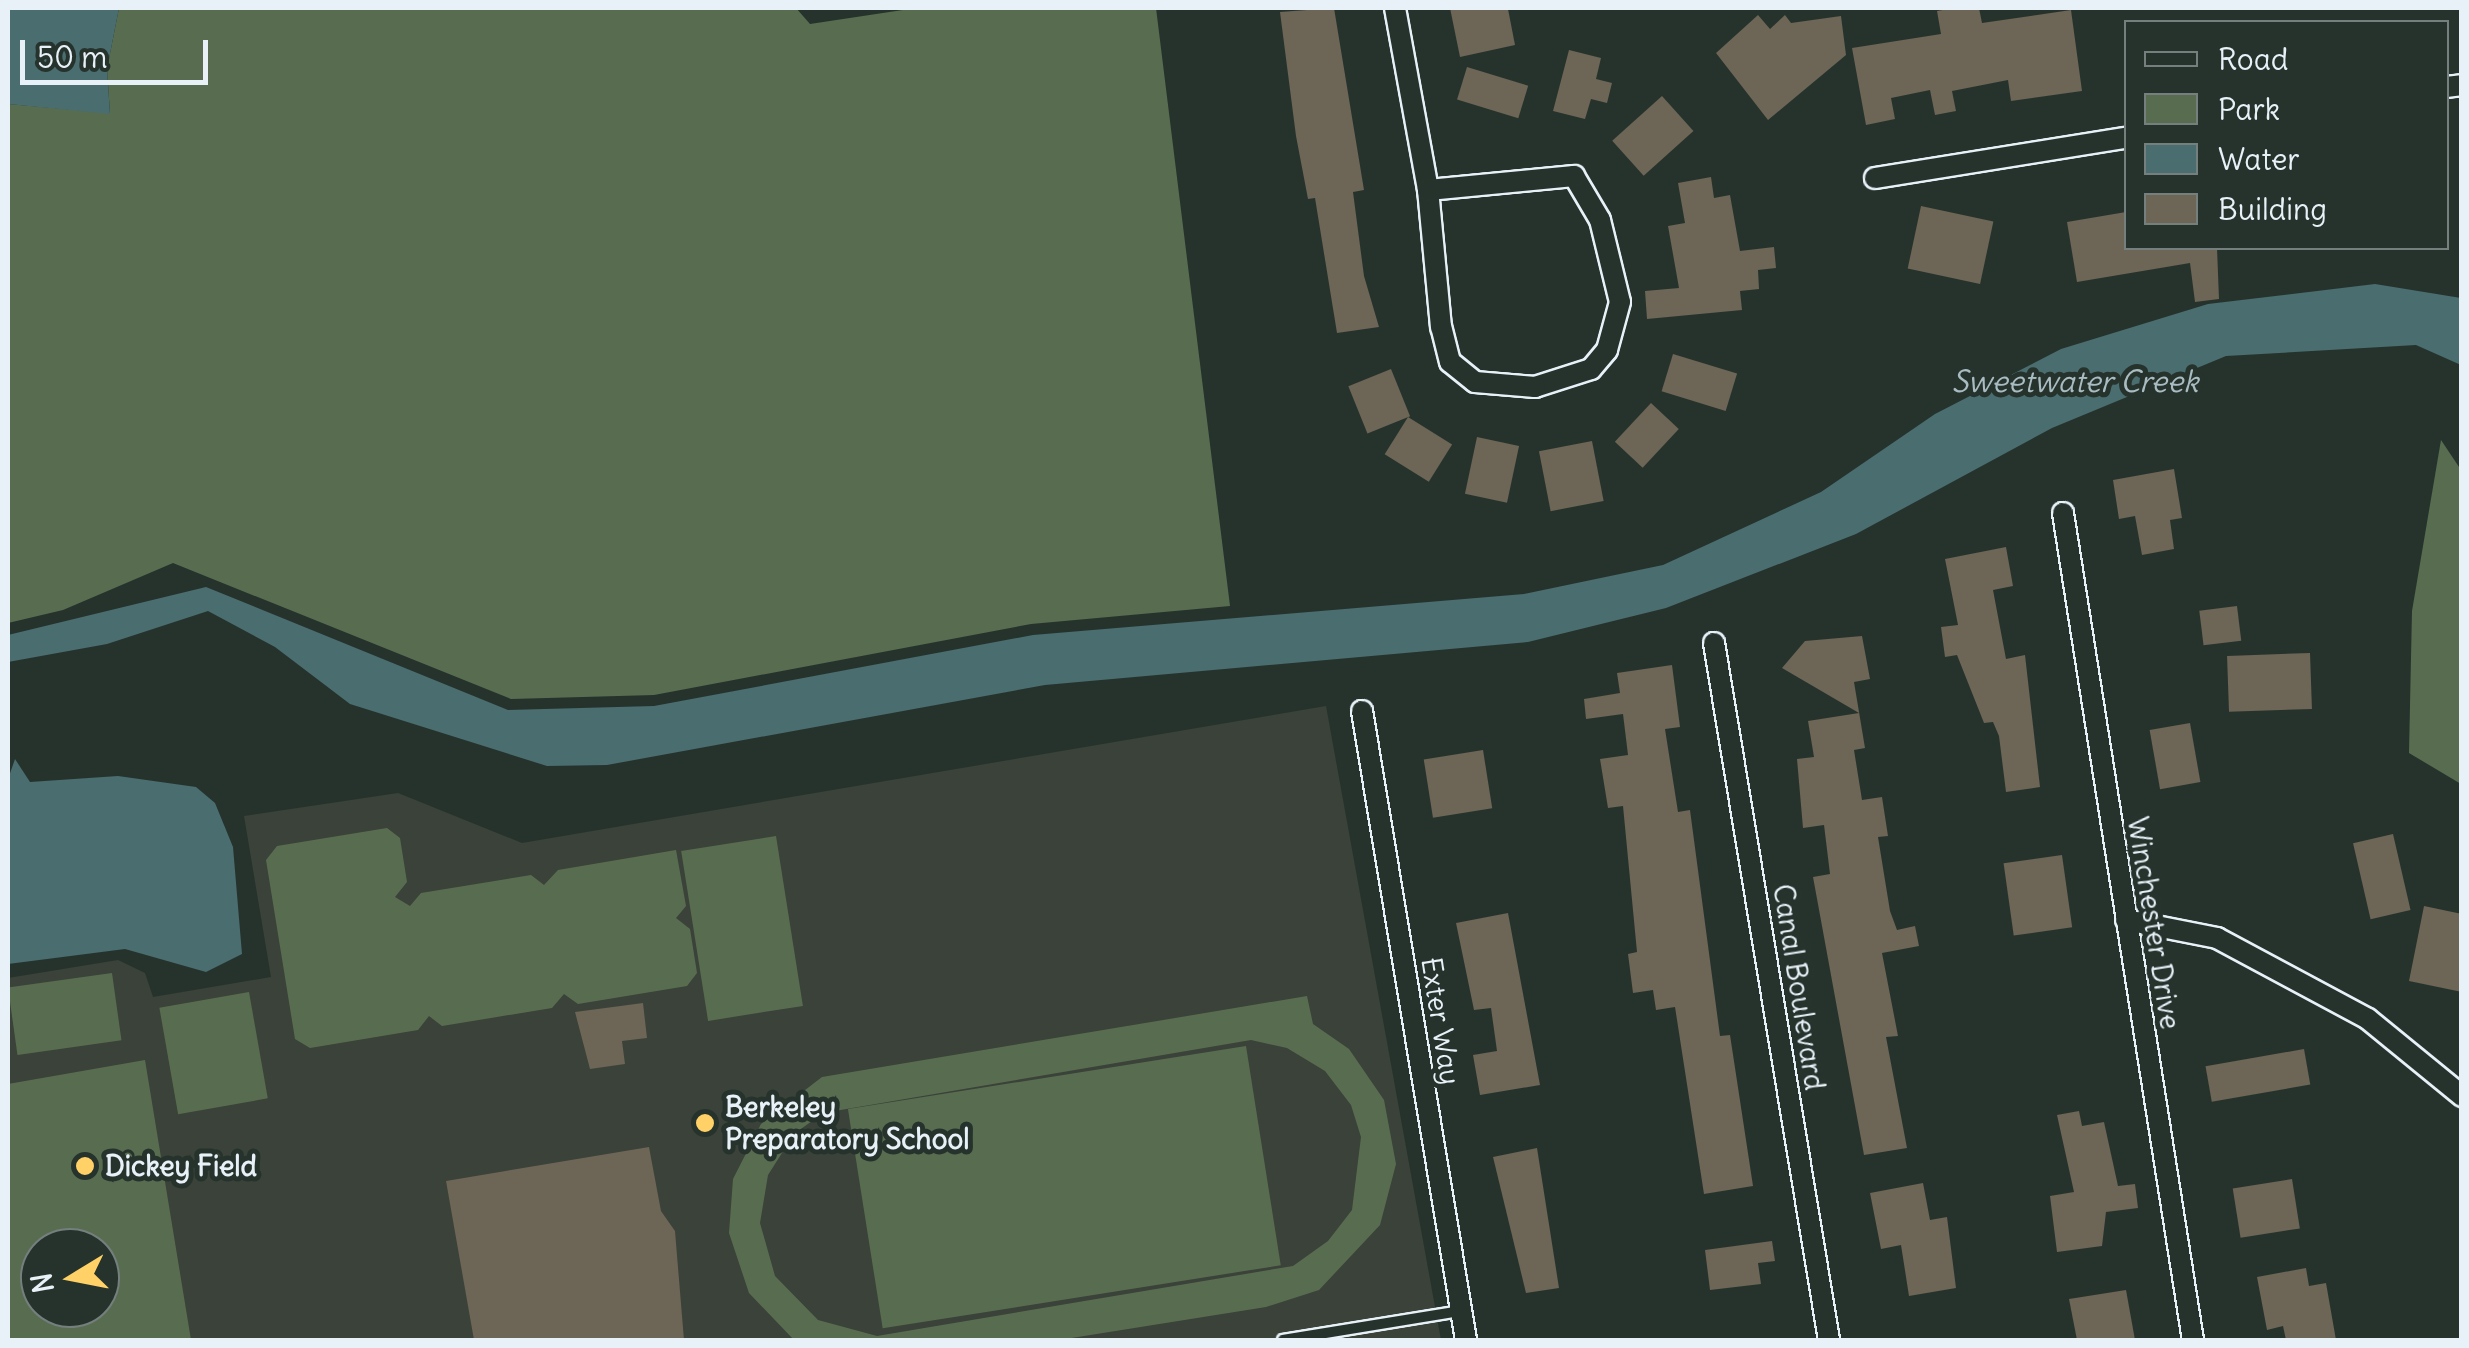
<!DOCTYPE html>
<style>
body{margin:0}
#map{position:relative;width:2469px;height:1348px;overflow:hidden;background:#26332d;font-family:Delius,sans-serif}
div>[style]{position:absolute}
.built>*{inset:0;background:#3b4239}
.green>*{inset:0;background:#586d50;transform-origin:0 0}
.water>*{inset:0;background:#4a6d6f}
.building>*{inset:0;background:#6d6555;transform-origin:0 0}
.roads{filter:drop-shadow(2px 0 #e8f1f8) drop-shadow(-2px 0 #e8f1f8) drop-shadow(0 2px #e8f1f8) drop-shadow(0 -2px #e8f1f8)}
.lane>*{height:10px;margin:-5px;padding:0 5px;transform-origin:5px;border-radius:5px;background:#26332d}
.street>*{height:20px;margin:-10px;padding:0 10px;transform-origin:10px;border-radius:10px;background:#26332d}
.dots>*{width:28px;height:28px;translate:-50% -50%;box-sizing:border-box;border:5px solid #26332d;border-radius:50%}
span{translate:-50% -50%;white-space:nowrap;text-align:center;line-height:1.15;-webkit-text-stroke:10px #26332d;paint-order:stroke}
.street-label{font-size:28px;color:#e8f1f8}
.poi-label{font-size:28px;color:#e8f1f8;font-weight:700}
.left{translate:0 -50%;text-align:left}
.water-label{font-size:30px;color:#a9bcc1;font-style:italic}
.frame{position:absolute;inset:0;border:10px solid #e8f1f8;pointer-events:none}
.legend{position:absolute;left:2124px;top:20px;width:325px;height:230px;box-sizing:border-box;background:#26332d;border:2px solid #747f7e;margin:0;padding:12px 18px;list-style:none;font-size:30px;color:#e8f1f8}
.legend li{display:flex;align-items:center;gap:20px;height:50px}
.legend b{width:50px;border:2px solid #747f7e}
.north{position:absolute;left:20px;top:1228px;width:100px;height:100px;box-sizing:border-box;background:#26332d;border:2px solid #747f7e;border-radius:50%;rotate:260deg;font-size:28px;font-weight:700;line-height:40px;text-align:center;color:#e8f1f8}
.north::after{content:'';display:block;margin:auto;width:35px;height:45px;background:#ffd166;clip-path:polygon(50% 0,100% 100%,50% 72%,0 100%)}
.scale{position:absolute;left:20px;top:40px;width:188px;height:45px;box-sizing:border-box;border:5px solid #e8f1f8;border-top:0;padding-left:12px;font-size:30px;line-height:35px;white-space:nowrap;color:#e8f1f8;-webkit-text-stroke:8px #26332d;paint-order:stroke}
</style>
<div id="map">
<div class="built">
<i style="clip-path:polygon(evenodd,1326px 706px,1441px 1340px,8px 1340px,8px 978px,118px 960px,145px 973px,153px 997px,271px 977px,244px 816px,398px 793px,522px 843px,1326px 706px,40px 1248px,100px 1248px,100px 1308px,40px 1308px,40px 1248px)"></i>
</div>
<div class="green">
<i style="clip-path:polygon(119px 8px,796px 8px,810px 24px,916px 8px,1156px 8px,1230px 606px,1031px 624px,654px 695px,511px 699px,173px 563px,63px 610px,8px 623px,8px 104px,110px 113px,107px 69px)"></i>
<i style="clip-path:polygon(2441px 440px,2461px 470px,2461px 784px,2409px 753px,2412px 611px)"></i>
<i style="clip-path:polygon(387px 828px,400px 838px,407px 882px,395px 897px,410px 906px,421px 893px,531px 875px,544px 885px,558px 870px,676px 850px,686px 906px,676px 918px,690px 929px,697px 973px,687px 986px,578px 1004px,564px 994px,552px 1008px,442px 1026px,429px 1016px,418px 1030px,310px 1048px,295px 1039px,266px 860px,277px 846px)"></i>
<i style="left:776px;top:836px;width:172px;height:96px;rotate:81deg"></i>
<i style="left:112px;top:973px;width:68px;height:105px;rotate:82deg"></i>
<i style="left:249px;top:992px;width:108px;height:91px;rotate:80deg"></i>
<i style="clip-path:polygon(evenodd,1307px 996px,1313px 1024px,1349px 1049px,1384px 1100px,1396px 1164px,1380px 1225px,1319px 1290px,1266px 1307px,1059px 1340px,794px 1340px,749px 1293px,729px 1233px,733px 1179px,761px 1124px,822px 1077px,1307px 996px,1251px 1040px,1287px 1048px,1325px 1071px,1351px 1105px,1361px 1137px,1352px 1210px,1328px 1241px,1293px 1266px,877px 1336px,818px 1320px,775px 1276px,760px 1223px,768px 1175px,794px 1134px,823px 1113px,1251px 1040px)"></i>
<i style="left:1246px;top:1046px;width:222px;height:403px;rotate:81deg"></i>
<i style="clip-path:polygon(evenodd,145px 1060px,191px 1340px,8px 1340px,8px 1084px,145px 1060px,40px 1248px,100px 1248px,100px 1308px,40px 1308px,40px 1248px)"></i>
</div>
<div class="water">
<i style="clip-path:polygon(8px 8px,119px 8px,107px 69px,110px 114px,8px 104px)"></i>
<i style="clip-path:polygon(2375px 284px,2461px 298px,2461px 365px,2416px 345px,2226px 356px,2052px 428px,1856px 534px,1666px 608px,1528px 642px,1045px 685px,607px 765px,547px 766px,350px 704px,275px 647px,208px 611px,107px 644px,8px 662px,8px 635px,206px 587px,508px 710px,654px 706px,1033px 635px,1524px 594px,1663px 565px,1821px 492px,1935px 414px,2061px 349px,2208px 304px)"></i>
<i style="clip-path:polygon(15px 759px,30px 782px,118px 776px,196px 787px,215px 803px,233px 847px,242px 954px,206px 972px,125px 949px,8px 964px,8px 779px)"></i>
</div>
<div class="building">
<i style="clip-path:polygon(1334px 8px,1364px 190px,1353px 192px,1364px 276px,1379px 327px,1337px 333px,1315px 198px,1308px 199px,1296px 136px,1280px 12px)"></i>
<i style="clip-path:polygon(1450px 8px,1508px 9px,1515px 45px,1460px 57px)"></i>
<i style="clip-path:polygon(1954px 8px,1979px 8px,1982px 23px,2071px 10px,2082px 91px,2011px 101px,2008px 80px,1952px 91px,1956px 111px,1935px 115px,1930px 90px,1891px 98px,1895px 119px,1866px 125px,1852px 48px,1941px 34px,1937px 11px)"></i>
<i style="clip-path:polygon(1758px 15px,1770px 29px,1785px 15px,1791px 23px,1841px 16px,1846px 55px,1768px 120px,1716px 53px)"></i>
<i style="clip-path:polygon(1569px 50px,1601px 58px,1596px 79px,1612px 83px,1607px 103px,1591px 99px,1585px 119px,1553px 111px)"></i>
<i style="left:1467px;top:67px;width:64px;height:34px;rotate:17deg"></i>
<i style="left:1662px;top:96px;width:47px;height:67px;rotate:48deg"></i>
<i style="clip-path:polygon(1711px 177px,1714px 198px,1730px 195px,1740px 251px,1774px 247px,1776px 268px,1758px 270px,1759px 289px,1740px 291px,1742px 310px,1647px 319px,1645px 291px,1679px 288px,1668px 226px,1685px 223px,1678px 183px)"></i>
<i style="left:1921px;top:206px;width:74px;height:64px;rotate:12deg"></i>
<i style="clip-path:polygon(2126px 212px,2126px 248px,2217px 248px,2219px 299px,2195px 302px,2190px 263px,2077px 282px,2067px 222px)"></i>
<i style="left:1673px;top:354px;width:67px;height:39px;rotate:17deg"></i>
<i style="left:1391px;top:369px;width:51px;height:46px;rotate:68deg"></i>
<i style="left:1651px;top:403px;width:38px;height:53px;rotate:43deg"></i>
<i style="left:1408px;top:417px;width:52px;height:44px;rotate:32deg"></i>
<i style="left:1477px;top:437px;width:43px;height:58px;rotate:12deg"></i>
<i style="left:1592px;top:441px;width:61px;height:54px;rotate:79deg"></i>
<i style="clip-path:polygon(2174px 469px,2182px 518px,2170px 520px,2174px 549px,2142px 555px,2135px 516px,2119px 519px,2113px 480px)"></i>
<i style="clip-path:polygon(2006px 547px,2013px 586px,1993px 590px,2006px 659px,2025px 655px,2040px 787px,2006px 792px,1999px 736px,1993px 722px,1984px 723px,1957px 655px,1945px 657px,1941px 627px,1958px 625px,1945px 559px)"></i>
<i style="left:2237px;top:606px;width:35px;height:38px;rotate:83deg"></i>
<i style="clip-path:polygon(1862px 636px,1870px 679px,1854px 682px,1865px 748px,1854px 750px,1862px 800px,1882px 797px,1888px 836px,1878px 837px,1890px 911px,1897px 930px,1915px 926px,1919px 946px,1882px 953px,1898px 1036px,1886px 1037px,1907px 1148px,1864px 1155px,1813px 877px,1830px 874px,1824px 825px,1803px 828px,1797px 759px,1814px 757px,1808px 721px,1859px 713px,1782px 668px,1805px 641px)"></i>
<i style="left:2310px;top:653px;width:56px;height:83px;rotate:88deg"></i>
<i style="clip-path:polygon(1672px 665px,1680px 727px,1665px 729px,1678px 812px,1690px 810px,1720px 1036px,1730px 1035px,1753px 1186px,1704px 1194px,1675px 1007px,1656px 1010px,1653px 990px,1633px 993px,1628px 954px,1637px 952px,1623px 806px,1608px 808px,1600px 759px,1628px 755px,1623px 714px,1586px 719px,1584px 699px,1620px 693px,1617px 673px)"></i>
<i style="left:2190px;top:723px;width:60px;height:41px;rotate:80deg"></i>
<i style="left:1483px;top:750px;width:59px;height:60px;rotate:81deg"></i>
<i style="left:2393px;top:834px;width:78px;height:41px;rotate:77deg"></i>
<i style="left:2062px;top:855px;width:73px;height:59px;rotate:82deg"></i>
<i style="clip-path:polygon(2424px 906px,2462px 914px,2462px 992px,2409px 981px)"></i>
<i style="clip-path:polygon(1508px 913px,1540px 1085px,1480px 1095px,1473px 1055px,1497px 1051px,1491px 1008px,1474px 1010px,1456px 923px)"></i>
<i style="clip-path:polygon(643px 1003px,647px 1038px,622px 1041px,625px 1064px,590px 1069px,575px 1012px)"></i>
<i style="left:2304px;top:1049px;width:36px;height:100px;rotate:80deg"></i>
<i style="clip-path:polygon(2079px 1111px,2082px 1126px,2104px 1122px,2118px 1186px,2135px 1184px,2138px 1208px,2106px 1212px,2102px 1246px,2057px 1252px,2050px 1196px,2074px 1192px,2057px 1115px)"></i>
<i style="clip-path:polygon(649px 1147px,661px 1211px,675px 1231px,684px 1340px,474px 1340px,446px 1181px)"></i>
<i style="clip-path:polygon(1537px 1148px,1559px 1288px,1526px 1293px,1493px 1157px)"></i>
<i style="left:2292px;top:1179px;width:50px;height:60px;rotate:81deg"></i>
<i style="clip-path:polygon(1923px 1183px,1930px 1220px,1947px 1217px,1956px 1288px,1909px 1296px,1901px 1245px,1881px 1249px,1870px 1193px)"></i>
<i style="clip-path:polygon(1772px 1241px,1775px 1261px,1758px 1263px,1761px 1284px,1710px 1290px,1705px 1250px)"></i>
<i style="clip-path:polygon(2306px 1268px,2309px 1286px,2326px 1283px,2336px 1340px,2286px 1340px,2283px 1326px,2267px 1330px,2257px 1277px)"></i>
<i style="clip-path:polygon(2126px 1290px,2135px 1340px,2077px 1340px,2069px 1299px)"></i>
</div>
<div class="roads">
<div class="lane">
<i style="left:1283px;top:1340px;width:180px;rotate:-9.3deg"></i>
</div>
<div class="street">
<i style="left:1395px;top:8px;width:185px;rotate:79.7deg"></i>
<i style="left:2446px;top:87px;width:16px;rotate:-7deg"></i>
<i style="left:1574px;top:176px;width:51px;rotate:59.4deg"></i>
<i style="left:1600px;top:220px;width:84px;rotate:76.3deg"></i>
<i style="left:1620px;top:302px;width:50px;rotate:105.2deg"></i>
<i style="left:1607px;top:350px;width:25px;rotate:130deg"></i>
<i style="left:1591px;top:369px;width:59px;rotate:162.2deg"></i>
<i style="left:1535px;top:387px;width:60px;rotate:-175.2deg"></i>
<i style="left:1475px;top:382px;width:32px;rotate:-141deg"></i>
<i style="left:1450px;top:362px;width:36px;rotate:-104deg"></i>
<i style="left:1441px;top:327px;width:138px;rotate:-95.4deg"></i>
<i style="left:1428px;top:190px;width:147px;rotate:-5.5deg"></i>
<i style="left:1875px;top:178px;width:254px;rotate:-9.1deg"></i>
<i style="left:2063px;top:513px;width:837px;rotate:81.07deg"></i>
<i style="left:1714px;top:643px;width:706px;rotate:80.63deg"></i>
<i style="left:1362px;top:711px;width:638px;rotate:80.61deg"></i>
<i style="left:2126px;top:920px;width:93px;rotate:11.2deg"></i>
<i style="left:2217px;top:938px;width:171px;rotate:28.2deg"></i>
<i style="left:2368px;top:1019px;width:122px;rotate:39.3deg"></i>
</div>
</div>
<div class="dots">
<i style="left:705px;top:1123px;background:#ffd166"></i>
<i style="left:85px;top:1166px;background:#ffd166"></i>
</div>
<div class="street-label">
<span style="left:2154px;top:923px;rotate:81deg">Winchester Drive</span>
<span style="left:1799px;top:987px;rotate:81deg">Canal Boulevard</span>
<span style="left:1441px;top:1021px;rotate:81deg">Exter Way</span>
</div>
<div class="poi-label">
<span class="left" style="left:725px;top:1123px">Berkeley<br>Preparatory School</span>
<span class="left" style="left:105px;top:1166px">Dickey Field</span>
</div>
<div class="water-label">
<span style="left:2075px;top:381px">Sweetwater Creek</span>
</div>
<div class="frame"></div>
<ul class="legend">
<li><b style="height:12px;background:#26332d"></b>Road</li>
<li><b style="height:28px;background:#586d50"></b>Park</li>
<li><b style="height:28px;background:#4a6d6f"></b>Water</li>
<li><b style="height:28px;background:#6d6555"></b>Building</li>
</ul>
<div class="north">N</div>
<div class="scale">50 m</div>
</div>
